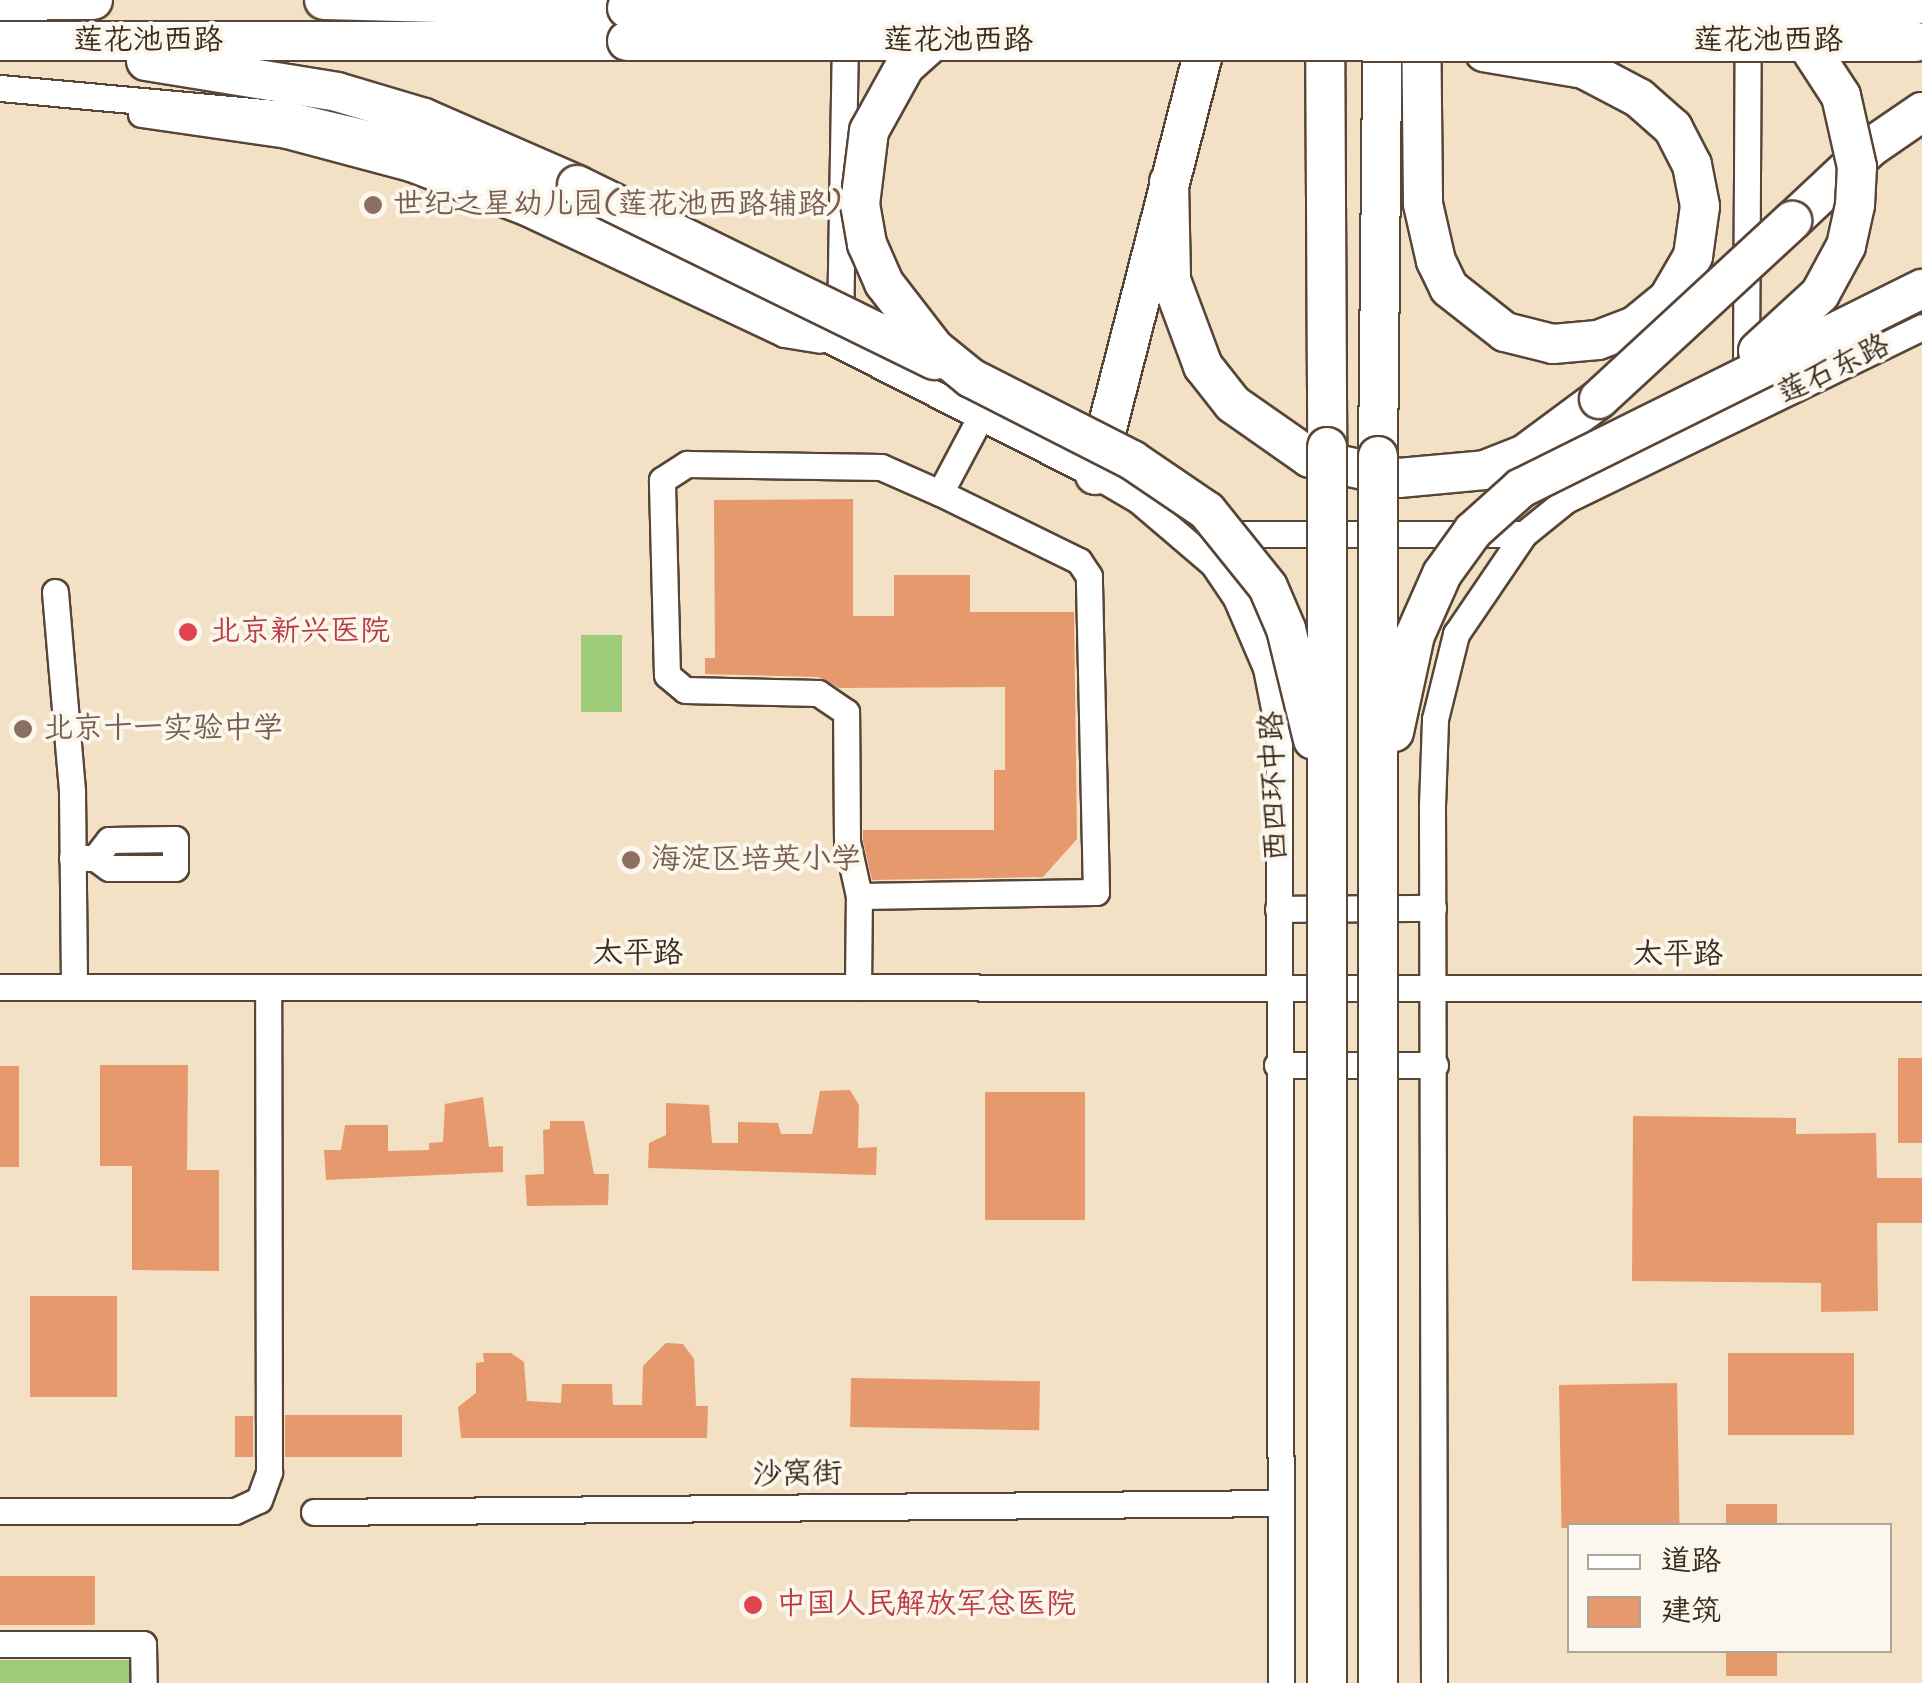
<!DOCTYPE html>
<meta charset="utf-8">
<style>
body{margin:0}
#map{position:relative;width:1922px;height:1683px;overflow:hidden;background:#f3e1c5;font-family:Kalam,"LXGW WenKai TC",sans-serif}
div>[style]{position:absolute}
.green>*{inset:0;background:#9ccb7a;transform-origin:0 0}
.building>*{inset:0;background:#e6996d;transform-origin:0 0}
.roads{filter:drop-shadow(2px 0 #574537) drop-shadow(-2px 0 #574537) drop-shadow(0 2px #574537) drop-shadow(0 -2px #574537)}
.minor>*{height:25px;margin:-12.5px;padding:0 12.5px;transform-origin:12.5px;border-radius:12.5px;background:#fff}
.highway>*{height:38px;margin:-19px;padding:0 19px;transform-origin:19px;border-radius:19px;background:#fff}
.bridges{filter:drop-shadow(2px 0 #574537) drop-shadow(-2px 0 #574537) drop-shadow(0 2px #574537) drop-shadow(0 -2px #574537)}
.highway-bridge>*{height:38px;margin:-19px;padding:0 19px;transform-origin:19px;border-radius:19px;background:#fff}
.dots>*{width:28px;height:28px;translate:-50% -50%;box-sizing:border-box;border:5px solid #fbf7ec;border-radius:50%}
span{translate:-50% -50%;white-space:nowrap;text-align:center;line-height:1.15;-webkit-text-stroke:8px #fbf7ec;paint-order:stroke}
.street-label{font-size:30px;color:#3b2a1e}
.education-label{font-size:30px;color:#785e54}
.left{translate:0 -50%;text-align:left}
.health-label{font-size:30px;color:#be3a42}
.legend{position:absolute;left:1567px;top:1523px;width:325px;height:130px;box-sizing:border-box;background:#fbf7ec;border:2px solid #aea59a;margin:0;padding:12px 18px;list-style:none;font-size:30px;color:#3b2a1e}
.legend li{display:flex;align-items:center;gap:20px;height:50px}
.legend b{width:50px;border:2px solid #aea59a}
</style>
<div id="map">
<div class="green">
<i style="left:581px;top:635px;width:41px;height:77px"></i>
<i style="left:135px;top:1660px;width:23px;height:135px;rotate:90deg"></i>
</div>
<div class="building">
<i style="clip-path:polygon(853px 499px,853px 616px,894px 616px,894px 575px,970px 575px,970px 612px,1074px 612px,1077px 839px,1043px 877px,872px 880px,863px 841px,863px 830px,994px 830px,994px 770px,1005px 770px,1005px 687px,839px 688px,818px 677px,705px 674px,705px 658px,715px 658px,714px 500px)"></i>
<i style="left:1898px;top:1058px;width:24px;height:85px"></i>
<i style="clip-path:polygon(100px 1065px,188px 1065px,187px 1170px,219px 1170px,219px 1271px,132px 1270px,132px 1166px,100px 1166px)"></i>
<i style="left:0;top:1066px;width:19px;height:101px"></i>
<i style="clip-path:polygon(850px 1090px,859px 1105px,858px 1148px,877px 1147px,876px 1175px,648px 1168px,649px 1143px,666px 1135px,666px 1103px,709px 1105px,712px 1143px,738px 1143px,738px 1122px,778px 1123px,781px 1134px,812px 1134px,820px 1091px)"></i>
<i style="left:985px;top:1092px;width:100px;height:128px"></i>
<i style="clip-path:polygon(483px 1097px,489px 1147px,503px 1146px,503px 1172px,326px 1180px,324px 1150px,341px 1150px,345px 1125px,388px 1125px,388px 1151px,429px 1150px,429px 1143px,443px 1142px,445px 1104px)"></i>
<i style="clip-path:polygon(1633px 1116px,1796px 1118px,1796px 1134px,1876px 1133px,1877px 1178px,1922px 1178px,1922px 1223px,1877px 1223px,1878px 1311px,1821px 1312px,1821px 1283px,1632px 1281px)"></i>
<i style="clip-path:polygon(550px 1121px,584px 1121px,594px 1174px,609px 1174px,608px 1205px,527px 1206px,525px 1175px,544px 1174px,543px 1130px,550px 1129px)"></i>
<i style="left:30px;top:1296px;width:87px;height:101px"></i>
<i style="clip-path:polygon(666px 1343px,683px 1344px,694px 1359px,696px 1406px,708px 1406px,707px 1438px,461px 1438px,458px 1407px,476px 1393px,476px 1363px,484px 1362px,483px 1353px,511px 1353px,524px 1362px,527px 1401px,561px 1403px,562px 1384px,612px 1384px,613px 1405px,642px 1405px,643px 1366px)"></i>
<i style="left:1728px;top:1353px;width:126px;height:82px"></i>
<i style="left:851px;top:1378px;width:189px;height:49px;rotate:1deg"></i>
<i style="left:1677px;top:1383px;width:143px;height:118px;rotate:89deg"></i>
<i style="left:402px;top:1415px;width:42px;height:117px;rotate:90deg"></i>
<i style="left:235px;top:1416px;width:18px;height:41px"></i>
<i style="left:1726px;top:1504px;width:51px;height:22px"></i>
<i style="left:0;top:1576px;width:95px;height:49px"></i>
<i style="left:1726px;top:1650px;width:51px;height:26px"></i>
</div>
<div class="roads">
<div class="minor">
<i style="left:0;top:88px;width:287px;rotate:5.2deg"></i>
<i style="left:286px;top:114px;width:130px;rotate:13.3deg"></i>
<i style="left:413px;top:144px;width:133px;rotate:20.8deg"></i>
<i style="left:537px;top:191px;width:626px;rotate:26.97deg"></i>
<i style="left:1095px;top:475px;width:50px;rotate:30.2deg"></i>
<i style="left:1138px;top:500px;width:99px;rotate:40.5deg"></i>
<i style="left:1213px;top:564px;width:41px;rotate:55.9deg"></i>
<i style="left:1236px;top:598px;width:76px;rotate:66.8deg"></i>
<i style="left:1266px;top:668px;width:66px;rotate:78.7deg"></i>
<i style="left:1279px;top:733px;width:950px;rotate:89.88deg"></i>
<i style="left:141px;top:114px;width:147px;rotate:8.2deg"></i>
<i style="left:286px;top:135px;width:128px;rotate:14.9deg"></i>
<i style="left:410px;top:168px;width:123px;rotate:20.9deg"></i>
<i style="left:525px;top:212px;width:286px;rotate:25.2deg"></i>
<i style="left:784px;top:334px;width:36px;rotate:9deg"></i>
<i style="left:840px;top:325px;width:300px;rotate:-89deg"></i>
<i style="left:1746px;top:368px;width:340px;rotate:-89.7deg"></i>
<i style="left:1217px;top:534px;width:307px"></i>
<i style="left:55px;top:592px;width:201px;rotate:85.1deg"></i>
<i style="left:72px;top:792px;width:195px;rotate:89.4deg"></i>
<i style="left:72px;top:858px;width:23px"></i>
<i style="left:95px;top:858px;width:17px;rotate:36deg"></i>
<i style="left:109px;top:868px;width:66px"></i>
<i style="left:175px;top:868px;width:29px;rotate:-90deg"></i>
<i style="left:175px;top:839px;width:66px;rotate:179.1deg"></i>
<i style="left:109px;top:840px;width:23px;rotate:128deg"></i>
<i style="left:859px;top:896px;width:55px;rotate:-102.5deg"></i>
<i style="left:847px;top:842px;width:130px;rotate:-90.4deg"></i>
<i style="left:846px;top:712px;width:34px;rotate:-146deg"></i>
<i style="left:818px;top:693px;width:133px;rotate:-178.7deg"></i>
<i style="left:685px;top:690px;width:23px;rotate:-140deg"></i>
<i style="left:667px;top:675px;width:195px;rotate:-91.5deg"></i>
<i style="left:662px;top:480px;width:30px;rotate:-33deg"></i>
<i style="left:687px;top:464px;width:194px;rotate:0.9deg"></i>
<i style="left:881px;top:467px;width:64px;rotate:23.8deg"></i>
<i style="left:1278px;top:909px;width:155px;rotate:-0.4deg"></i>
<i style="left:0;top:987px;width:1922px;rotate:0.03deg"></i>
<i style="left:858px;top:987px;width:91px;rotate:-89.4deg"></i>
<i style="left:859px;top:896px;width:237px;rotate:-1deg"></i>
<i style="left:1096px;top:892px;width:316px;rotate:-91.3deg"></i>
<i style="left:1089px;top:576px;width:18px;rotate:-124deg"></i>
<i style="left:1079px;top:561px;width:155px;rotate:-153.9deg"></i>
<i style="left:940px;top:493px;width:87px;rotate:-62deg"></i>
<i style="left:1277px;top:1065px;width:158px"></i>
<i style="left:0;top:1511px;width:235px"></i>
<i style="left:235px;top:1511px;width:26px;rotate:-25deg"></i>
<i style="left:259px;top:1500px;width:30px;rotate:-70deg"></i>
<i style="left:269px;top:1472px;width:485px;rotate:-90.1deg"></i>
<i style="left:314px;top:1512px;width:966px;rotate:-0.53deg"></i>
<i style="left:0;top:1644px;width:143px"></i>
<i style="left:143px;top:1644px;width:39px;rotate:89deg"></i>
<i style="left:1434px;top:1683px;width:877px;rotate:-90.13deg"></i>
<i style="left:1432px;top:806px;width:87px;rotate:-88deg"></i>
<i style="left:1435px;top:719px;width:88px;rotate:-76.1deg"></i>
<i style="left:1456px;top:634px;width:121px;rotate:-55.8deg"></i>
<i style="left:1524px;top:534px;width:54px;rotate:-39deg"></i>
<i style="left:1566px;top:500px;width:396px;rotate:-25.9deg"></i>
</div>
<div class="highway">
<i style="left:324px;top:0;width:303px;rotate:1.5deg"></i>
<i style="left:0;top:1px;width:93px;rotate:-0.6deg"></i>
<i style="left:1421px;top:9px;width:195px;rotate:89.4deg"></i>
<i style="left:1423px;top:204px;width:58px;rotate:77.2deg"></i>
<i style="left:1436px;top:261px;width:30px;rotate:64deg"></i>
<i style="left:1449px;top:288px;width:71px;rotate:38.2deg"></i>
<i style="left:1505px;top:332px;width:49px;rotate:14deg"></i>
<i style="left:1553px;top:344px;width:45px;rotate:-5.1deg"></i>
<i style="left:1598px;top:340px;width:40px;rotate:-21deg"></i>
<i style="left:1635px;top:326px;width:43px;rotate:-39.3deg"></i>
<i style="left:1668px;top:299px;width:50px;rotate:-59.8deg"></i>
<i style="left:1693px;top:256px;width:50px;rotate:-82deg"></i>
<i style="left:1700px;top:206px;width:42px;rotate:-101deg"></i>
<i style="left:1692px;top:165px;width:42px;rotate:-117.2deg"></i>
<i style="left:1673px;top:128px;width:45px;rotate:-138.6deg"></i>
<i style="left:1639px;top:98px;width:62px;rotate:-152.2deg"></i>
<i style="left:1584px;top:69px;width:101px;rotate:-170.4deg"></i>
<i style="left:1325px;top:10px;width:437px;rotate:89.7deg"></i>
<i style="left:0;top:41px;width:627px"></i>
<i style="left:146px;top:61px;width:193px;rotate:9.2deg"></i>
<i style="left:337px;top:92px;width:91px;rotate:16.6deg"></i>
<i style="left:424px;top:118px;width:167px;rotate:23.6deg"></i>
<i style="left:1169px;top:182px;width:98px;rotate:88.8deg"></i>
<i style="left:1171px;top:280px;width:92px;rotate:69.6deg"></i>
<i style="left:1203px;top:366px;width:48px;rotate:51.7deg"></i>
<i style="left:1233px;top:404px;width:94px;rotate:35deg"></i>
<i style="left:1310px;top:458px;width:91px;rotate:12.7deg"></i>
<i style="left:1399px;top:478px;width:86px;rotate:-5.3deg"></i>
<i style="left:1485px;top:470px;width:43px;rotate:-21.8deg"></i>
<i style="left:1525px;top:454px;width:92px;rotate:-36.6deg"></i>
<i style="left:1792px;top:221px;width:108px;rotate:-43.1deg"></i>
<i style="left:1871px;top:147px;width:62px;rotate:-34.5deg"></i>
<i style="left:1378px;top:456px;width:447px;rotate:-89.4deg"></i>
<i style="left:1095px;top:475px;width:478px;rotate:-75.6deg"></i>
</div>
</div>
<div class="bridges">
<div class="highway-bridge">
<i style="left:627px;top:8px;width:1288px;rotate:-0.13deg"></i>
<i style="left:942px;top:33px;width:50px;rotate:138.3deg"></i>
<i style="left:905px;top:66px;width:74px;rotate:119deg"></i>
<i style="left:869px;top:131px;width:74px;rotate:97deg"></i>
<i style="left:860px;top:204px;width:41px;rotate:80.1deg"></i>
<i style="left:867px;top:244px;width:43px;rotate:66.4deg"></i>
<i style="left:884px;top:283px;width:82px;rotate:52.4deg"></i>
<i style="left:934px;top:348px;width:48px;rotate:39deg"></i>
<i style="left:971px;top:378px;width:181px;rotate:27deg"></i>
<i style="left:1132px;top:460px;width:91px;rotate:34.2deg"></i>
<i style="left:1207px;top:511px;width:97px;rotate:51.2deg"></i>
<i style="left:1268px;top:587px;width:46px;rotate:66.8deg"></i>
<i style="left:1286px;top:629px;width:114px;rotate:76.3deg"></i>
<i style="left:627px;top:41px;width:1289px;rotate:0.04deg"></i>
<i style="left:577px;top:185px;width:398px;rotate:26.1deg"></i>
<i style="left:1758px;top:351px;width:84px;rotate:-42.6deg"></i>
<i style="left:1820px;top:294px;width:55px;rotate:-61.6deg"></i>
<i style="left:1846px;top:246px;width:42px;rotate:-77.6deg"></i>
<i style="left:1855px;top:205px;width:38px;rotate:-87deg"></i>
<i style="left:1857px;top:167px;width:73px;rotate:-102.7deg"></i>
<i style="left:1841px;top:96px;width:82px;rotate:-123.1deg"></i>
<i style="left:1599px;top:399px;width:263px;rotate:-42.7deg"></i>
<i style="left:1327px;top:447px;width:1236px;rotate:90deg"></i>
<i style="left:1394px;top:732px;width:99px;rotate:-77.8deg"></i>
<i style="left:1415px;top:635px;width:67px;rotate:-66.1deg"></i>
<i style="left:1442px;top:574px;width:53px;rotate:-54.2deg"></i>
<i style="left:1473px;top:531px;width:64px;rotate:-41.9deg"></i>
<i style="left:1521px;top:488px;width:448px;rotate:-26.4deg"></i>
<i style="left:1378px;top:1683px;width:1227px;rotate:-90deg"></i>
</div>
</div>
<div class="dots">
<i style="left:373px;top:205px;background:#8d6e63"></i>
<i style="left:188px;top:632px;background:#e0444e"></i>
<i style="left:23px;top:729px;background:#8d6e63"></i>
<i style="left:631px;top:860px;background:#8d6e63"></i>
<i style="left:753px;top:1605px;background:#e0444e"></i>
</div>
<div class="street-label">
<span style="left:148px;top:41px">莲花池西路</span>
<span style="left:958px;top:41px">莲花池西路</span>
<span style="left:1768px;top:41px">莲花池西路</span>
<span style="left:1834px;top:370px;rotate:-26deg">莲石东路</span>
<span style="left:1275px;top:786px;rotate:-92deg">西四环中路</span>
<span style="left:638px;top:954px">太平路</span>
<span style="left:1678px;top:955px">太平路</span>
<span style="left:797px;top:1475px;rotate:-1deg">沙窝街</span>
</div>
<div class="education-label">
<span class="left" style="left:393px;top:205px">世纪之星幼儿园(莲花池西路辅路)</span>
<span class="left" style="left:43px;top:729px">北京十一实验中学</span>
<span class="left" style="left:651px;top:860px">海淀区培英小学</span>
</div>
<div class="health-label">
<span class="left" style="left:210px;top:632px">北京新兴医院</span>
<span class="left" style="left:776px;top:1605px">中国人民解放军总医院</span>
</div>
<ul class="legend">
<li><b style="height:12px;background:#fff"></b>道路</li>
<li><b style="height:28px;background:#e6996d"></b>建筑</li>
</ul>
</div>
